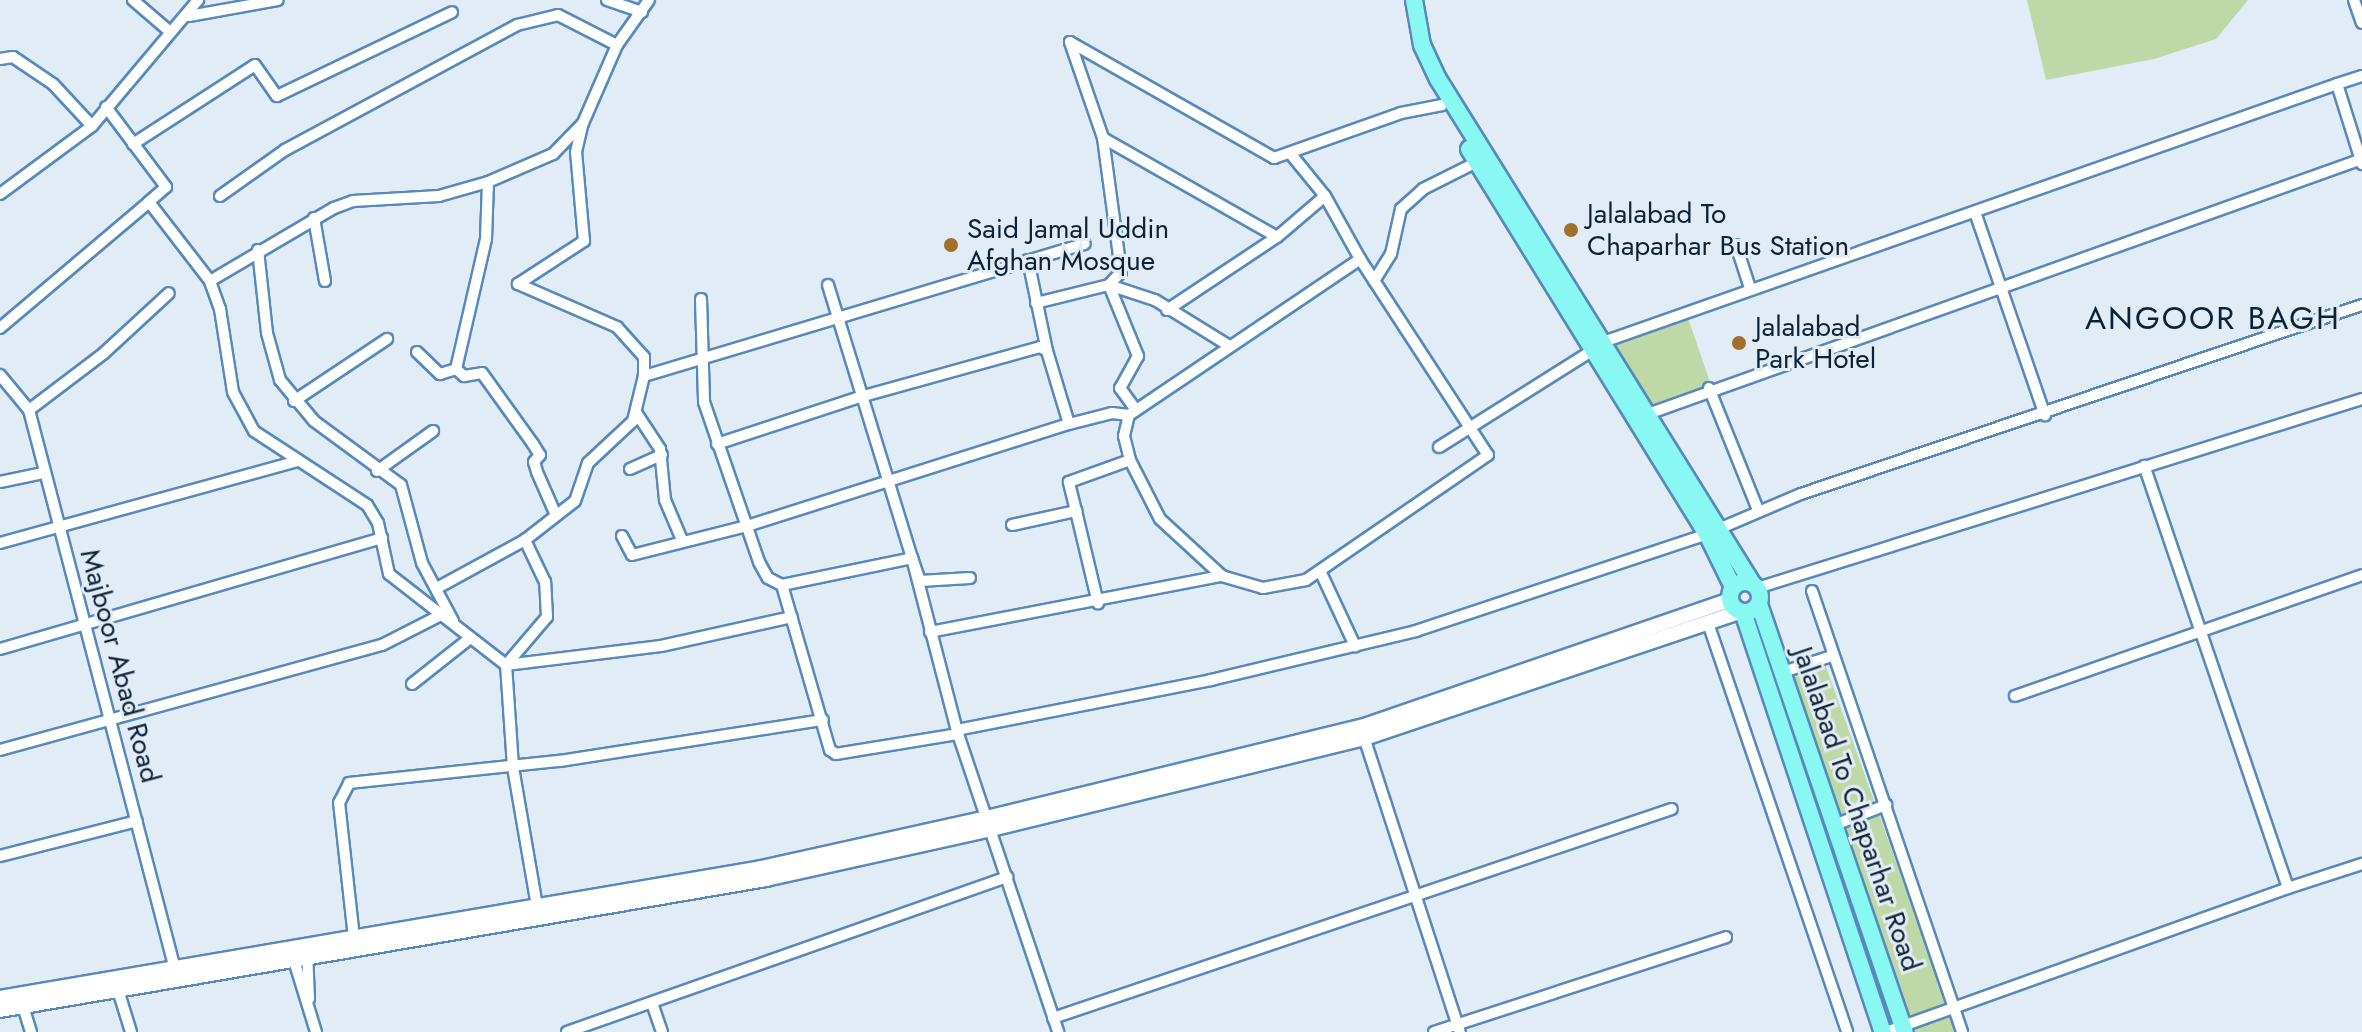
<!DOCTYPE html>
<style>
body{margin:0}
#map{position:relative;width:2362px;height:1032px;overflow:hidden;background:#e2ecf7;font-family:Jost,sans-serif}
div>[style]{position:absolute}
.green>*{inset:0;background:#bed8a7}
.roads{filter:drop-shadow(2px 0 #5889bb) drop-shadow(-2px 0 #5889bb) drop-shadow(0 2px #5889bb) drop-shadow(0 -2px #5889bb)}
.street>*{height:10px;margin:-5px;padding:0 5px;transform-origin:5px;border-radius:5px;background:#fff}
.secondary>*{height:14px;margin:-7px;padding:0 7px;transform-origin:7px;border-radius:7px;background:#fff}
.primary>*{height:16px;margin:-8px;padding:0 8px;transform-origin:8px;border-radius:8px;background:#89f7f2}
.primary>.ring{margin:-8px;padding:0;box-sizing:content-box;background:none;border:16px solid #89f7f2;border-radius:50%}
.dots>*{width:22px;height:22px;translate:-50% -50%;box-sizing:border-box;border:4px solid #e2ecf7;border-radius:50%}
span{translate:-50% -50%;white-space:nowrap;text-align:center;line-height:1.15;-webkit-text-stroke:6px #e2ecf7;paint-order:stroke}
.poi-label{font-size:28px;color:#0e2236}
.left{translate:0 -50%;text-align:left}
.street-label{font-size:28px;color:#0e2236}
.quarter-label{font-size:32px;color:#0e2236;letter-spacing:2px}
</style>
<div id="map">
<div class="green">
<i style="clip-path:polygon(2027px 0,2248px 0,2216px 39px,2154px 59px,2046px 80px)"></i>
<i style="clip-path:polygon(1688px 318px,1711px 385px,1649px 407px,1613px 344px)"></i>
<i style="clip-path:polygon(1825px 664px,1957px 1032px,1913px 1032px,1792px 673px)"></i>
</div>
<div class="roads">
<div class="street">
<i style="left:133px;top:0;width:46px;rotate:40.6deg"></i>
<i style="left:607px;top:0;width:37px;rotate:19deg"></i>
<i style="left:2354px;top:0;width:24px;rotate:71deg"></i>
<i style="left:189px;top:16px;width:90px;rotate:-10.2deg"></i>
<i style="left:1070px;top:42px;width:235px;rotate:29.6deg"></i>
<i style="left:1274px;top:158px;width:135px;rotate:-19.5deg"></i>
<i style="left:1401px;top:113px;width:42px;rotate:-11deg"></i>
<i style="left:1070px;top:42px;width:102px;rotate:71deg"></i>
<i style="left:1103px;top:138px;width:135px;rotate:82.3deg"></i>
<i style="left:1121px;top:272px;width:18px;rotate:133deg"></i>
<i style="left:1109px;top:285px;width:77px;rotate:67.8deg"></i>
<i style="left:1138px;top:356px;width:37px;rotate:119deg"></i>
<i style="left:1120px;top:388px;width:26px;rotate:54deg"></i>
<i style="left:0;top:59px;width:13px;rotate:-9deg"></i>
<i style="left:13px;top:57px;width:48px;rotate:34deg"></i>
<i style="left:53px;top:84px;width:57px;rotate:47.1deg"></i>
<i style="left:2337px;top:84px;width:26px;rotate:-18deg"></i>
<i style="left:106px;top:107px;width:100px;rotate:53.1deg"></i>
<i style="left:166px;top:187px;width:23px;rotate:139deg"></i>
<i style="left:1103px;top:138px;width:200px;rotate:29.6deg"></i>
<i style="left:1277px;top:237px;width:63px;rotate:-40.5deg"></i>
<i style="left:133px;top:144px;width:145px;rotate:-32.9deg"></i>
<i style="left:255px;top:65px;width:38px;rotate:55deg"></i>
<i style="left:277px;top:96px;width:194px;rotate:-25.6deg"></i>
<i style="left:1290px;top:153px;width:55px;rotate:50.9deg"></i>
<i style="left:1325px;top:196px;width:72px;rotate:60.9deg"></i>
<i style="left:0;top:194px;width:114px;rotate:-36.5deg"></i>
<i style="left:92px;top:126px;width:165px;rotate:-49.9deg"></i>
<i style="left:220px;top:196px;width:80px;rotate:-35.3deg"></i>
<i style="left:285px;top:150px;width:264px;rotate:-28.3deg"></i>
<i style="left:517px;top:25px;width:42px;rotate:-13.7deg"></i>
<i style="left:558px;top:15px;width:66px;rotate:27deg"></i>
<i style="left:1975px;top:212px;width:215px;rotate:71deg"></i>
<i style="left:314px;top:218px;width:64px;rotate:80.1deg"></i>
<i style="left:1736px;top:245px;width:45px;rotate:72deg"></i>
<i style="left:258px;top:250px;width:83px;rotate:83.8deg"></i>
<i style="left:267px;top:333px;width:49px;rotate:74.5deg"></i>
<i style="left:280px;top:380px;width:53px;rotate:50.3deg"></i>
<i style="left:314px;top:421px;width:108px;rotate:36.3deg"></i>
<i style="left:401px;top:485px;width:81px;rotate:74.9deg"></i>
<i style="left:422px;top:563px;width:66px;rotate:61.9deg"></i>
<i style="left:1028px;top:260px;width:93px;rotate:78.2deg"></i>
<i style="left:1374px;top:281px;width:32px;rotate:-58deg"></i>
<i style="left:1391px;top:254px;width:46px;rotate:-77.5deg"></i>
<i style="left:1401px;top:209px;width:30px;rotate:-42deg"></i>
<i style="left:1423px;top:189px;width:60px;rotate:-26.6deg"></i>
<i style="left:518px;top:284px;width:79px;rotate:-33.1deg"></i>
<i style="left:584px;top:241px;width:89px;rotate:-95.1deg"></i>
<i style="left:576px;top:152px;width:28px;rotate:-77deg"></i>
<i style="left:828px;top:285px;width:286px;rotate:72.9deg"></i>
<i style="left:912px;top:558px;width:182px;rotate:75.4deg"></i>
<i style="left:701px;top:299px;width:103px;rotate:88.3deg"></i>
<i style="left:704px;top:402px;width:169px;rotate:71deg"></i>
<i style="left:759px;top:562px;width:18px;rotate:61deg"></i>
<i style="left:768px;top:578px;width:16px;rotate:27deg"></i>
<i style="left:782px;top:585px;width:172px;rotate:73.8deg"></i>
<i style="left:830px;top:750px;width:7px;rotate:34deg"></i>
<i style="left:836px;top:754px;width:124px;rotate:-9.3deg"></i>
<i style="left:958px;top:734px;width:314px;rotate:71.4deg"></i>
<i style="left:1036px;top:303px;width:75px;rotate:-13.9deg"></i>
<i style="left:1109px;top:285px;width:48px;rotate:18.1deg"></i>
<i style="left:1155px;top:300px;width:86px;rotate:31.7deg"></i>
<i style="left:1167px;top:310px;width:132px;rotate:-33.6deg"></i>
<i style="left:0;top:328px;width:195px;rotate:-40.2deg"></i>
<i style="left:149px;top:202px;width:100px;rotate:52.3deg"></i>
<i style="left:417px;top:352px;width:32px;rotate:44deg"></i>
<i style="left:440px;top:374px;width:17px;rotate:-17deg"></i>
<i style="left:456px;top:369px;width:133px;rotate:-77deg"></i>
<i style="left:486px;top:239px;width:57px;rotate:-88deg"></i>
<i style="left:456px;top:369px;width:11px;rotate:41deg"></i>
<i style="left:464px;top:376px;width:18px;rotate:-9deg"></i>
<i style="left:482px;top:373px;width:87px;rotate:54.3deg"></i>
<i style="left:533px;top:444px;width:13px;rotate:58deg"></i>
<i style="left:540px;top:455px;width:9px;rotate:131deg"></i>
<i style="left:534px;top:462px;width:10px;rotate:73deg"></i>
<i style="left:537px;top:472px;width:45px;rotate:66.3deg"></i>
<i style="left:0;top:375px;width:45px;rotate:50.4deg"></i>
<i style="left:29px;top:410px;width:582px;rotate:75.37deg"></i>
<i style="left:644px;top:376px;width:460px;rotate:-16.7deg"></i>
<i style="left:1709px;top:388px;width:131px;rotate:68.1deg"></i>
<i style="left:294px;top:401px;width:112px;rotate:-33.7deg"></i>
<i style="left:29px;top:410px;width:94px;rotate:-37.2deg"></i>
<i style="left:104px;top:353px;width:88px;rotate:-42.7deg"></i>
<i style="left:637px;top:414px;width:42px;rotate:56.7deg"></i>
<i style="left:660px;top:449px;width:51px;rotate:84.4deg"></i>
<i style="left:665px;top:500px;width:43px;rotate:67deg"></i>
<i style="left:1645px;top:415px;width:761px;rotate:-19.65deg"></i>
<i style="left:717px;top:444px;width:151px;rotate:-18.2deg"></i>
<i style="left:860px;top:397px;width:187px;rotate:-15.5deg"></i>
<i style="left:1040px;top:347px;width:8px;rotate:30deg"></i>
<i style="left:1047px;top:351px;width:76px;rotate:73.2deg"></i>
<i style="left:1439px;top:447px;width:201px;rotate:-32.2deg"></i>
<i style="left:1609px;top:340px;width:772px;rotate:-19.37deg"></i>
<i style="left:2337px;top:84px;width:84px;rotate:72.6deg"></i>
<i style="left:630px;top:469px;width:35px;rotate:-24deg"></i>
<i style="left:377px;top:471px;width:69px;rotate:-35.5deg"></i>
<i style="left:0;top:482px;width:44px;rotate:-11.8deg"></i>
<i style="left:1076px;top:511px;width:95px;rotate:76.6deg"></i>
<i style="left:1012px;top:525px;width:66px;rotate:-12.3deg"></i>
<i style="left:1076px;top:511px;width:30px;rotate:-104deg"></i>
<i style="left:1069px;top:482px;width:65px;rotate:-19.8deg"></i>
<i style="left:622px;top:536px;width:21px;rotate:62deg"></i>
<i style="left:632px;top:555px;width:119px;rotate:-14.2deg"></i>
<i style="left:747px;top:526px;width:338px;rotate:-17.6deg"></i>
<i style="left:1069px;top:424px;width:44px;rotate:-14.3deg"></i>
<i style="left:1112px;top:413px;width:17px;rotate:7deg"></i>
<i style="left:1129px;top:415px;width:279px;rotate:-34deg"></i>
<i style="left:1360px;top:259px;width:234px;rotate:56.9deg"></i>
<i style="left:1488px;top:455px;width:221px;rotate:145.5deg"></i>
<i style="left:1306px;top:580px;width:44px;rotate:169.5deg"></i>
<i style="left:1263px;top:588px;width:43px;rotate:-163.7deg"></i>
<i style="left:0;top:543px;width:308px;rotate:-15.4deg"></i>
<i style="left:1321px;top:573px;width:81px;rotate:65deg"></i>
<i style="left:782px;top:585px;width:133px;rotate:-11.7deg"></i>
<i style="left:912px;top:558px;width:24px;rotate:71deg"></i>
<i style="left:920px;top:581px;width:50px;rotate:-3.4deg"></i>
<i style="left:437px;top:588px;width:100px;rotate:-28.6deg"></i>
<i style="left:1757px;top:588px;width:634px;rotate:-17.35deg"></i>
<i style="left:1812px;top:591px;width:466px;rotate:71.2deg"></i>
<i style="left:1708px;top:623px;width:432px;rotate:71.2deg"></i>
<i style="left:930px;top:632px;width:297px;rotate:-10.9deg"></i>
<i style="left:1222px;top:576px;width:84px;rotate:-137.4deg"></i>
<i style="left:1160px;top:519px;width:66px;rotate:-117deg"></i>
<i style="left:1130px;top:460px;width:25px;rotate:-104deg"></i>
<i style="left:1124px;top:436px;width:22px;rotate:-77deg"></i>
<i style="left:0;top:649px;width:398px;rotate:-16.2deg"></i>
<i style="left:506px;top:665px;width:63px;rotate:-49.5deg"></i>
<i style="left:547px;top:617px;width:35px;rotate:-93deg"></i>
<i style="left:545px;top:582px;width:47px;rotate:-115.5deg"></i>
<i style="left:525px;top:540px;width:63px;rotate:-38deg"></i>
<i style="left:575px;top:501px;width:40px;rotate:-71.1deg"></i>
<i style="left:588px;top:463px;width:62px;rotate:-43deg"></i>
<i style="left:633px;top:421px;width:46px;rotate:-76.3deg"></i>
<i style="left:644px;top:376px;width:19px;rotate:-90deg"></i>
<i style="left:644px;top:357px;width:40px;rotate:-132deg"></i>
<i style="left:617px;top:327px;width:108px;rotate:-156.5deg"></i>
<i style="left:506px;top:665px;width:156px;rotate:-7deg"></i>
<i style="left:661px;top:646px;width:134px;rotate:-12.5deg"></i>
<i style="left:1783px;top:672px;width:52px;rotate:-18.1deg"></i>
<i style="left:412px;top:684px;width:73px;rotate:-38.3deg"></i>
<i style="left:2015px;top:696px;width:367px;rotate:-19.2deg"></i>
<i style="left:957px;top:730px;width:259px;rotate:-11.1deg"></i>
<i style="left:1211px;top:680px;width:211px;rotate:-13.4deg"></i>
<i style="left:1416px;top:631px;width:307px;rotate:-18.4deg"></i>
<i style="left:1707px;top:534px;width:102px;rotate:-23.1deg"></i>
<i style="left:1801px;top:494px;width:592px;rotate:-18.62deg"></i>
<i style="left:1363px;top:734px;width:313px;rotate:72deg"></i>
<i style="left:0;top:750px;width:396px;rotate:-15.4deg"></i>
<i style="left:382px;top:645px;width:66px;rotate:-27deg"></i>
<i style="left:1837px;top:824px;width:53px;rotate:-21.2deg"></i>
<i style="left:0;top:856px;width:141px;rotate:-14.3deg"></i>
<i style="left:2288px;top:888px;width:78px;rotate:-18deg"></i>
<i style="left:538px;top:912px;width:147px;rotate:-99.8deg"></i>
<i style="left:513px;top:767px;width:102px;rotate:-93.9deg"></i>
<i style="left:506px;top:665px;width:148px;rotate:-142.1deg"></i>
<i style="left:389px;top:574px;width:52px;rotate:-102.2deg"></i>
<i style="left:378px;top:523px;width:21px;rotate:-121deg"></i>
<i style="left:367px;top:505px;width:135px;rotate:-146.8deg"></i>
<i style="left:254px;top:431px;width:44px;rotate:-118.3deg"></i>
<i style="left:233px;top:392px;width:84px;rotate:-98.9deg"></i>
<i style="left:220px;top:309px;width:30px;rotate:-110deg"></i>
<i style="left:210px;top:281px;width:144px;rotate:-30.5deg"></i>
<i style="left:334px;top:208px;width:20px;rotate:-20deg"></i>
<i style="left:353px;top:201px;width:86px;rotate:-3.3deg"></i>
<i style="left:439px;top:196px;width:51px;rotate:-15.9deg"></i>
<i style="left:488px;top:182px;width:71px;rotate:-23.3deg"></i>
<i style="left:553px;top:154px;width:43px;rotate:-45.9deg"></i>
<i style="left:583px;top:123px;width:85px;rotate:-66.4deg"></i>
<i style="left:617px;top:45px;width:55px;rotate:-54.6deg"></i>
<i style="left:354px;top:938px;width:136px;rotate:-96.3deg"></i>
<i style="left:339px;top:803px;width:22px;rotate:-63deg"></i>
<i style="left:349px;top:783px;width:212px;rotate:-6deg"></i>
<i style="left:560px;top:761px;width:266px;rotate:-8.9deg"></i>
<i style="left:307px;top:951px;width:48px;rotate:87.6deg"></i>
<i style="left:292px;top:954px;width:82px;rotate:72.9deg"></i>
<i style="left:118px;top:990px;width:44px;rotate:72.8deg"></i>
<i style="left:652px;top:1003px;width:31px;rotate:71deg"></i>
<i style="left:23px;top:1006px;width:27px;rotate:73deg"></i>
<i style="left:1053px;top:1018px;width:653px;rotate:-18.66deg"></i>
<i style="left:567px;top:1032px;width:467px;rotate:-19.4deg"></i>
<i style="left:1434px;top:1032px;width:307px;rotate:-18deg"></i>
<i style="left:1886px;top:1032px;width:427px;rotate:-19.7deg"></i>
<i style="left:2288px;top:888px;width:446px;rotate:-108.8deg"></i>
</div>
<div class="secondary">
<i style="left:0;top:998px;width:772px;rotate:-9.69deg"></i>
<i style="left:761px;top:868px;width:231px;rotate:-12.5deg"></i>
<i style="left:987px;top:818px;width:385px;rotate:-13.7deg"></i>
<i style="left:1361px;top:727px;width:390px;rotate:-19deg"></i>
<i style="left:0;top:1010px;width:777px;rotate:-9.7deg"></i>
<i style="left:766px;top:879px;width:230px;rotate:-12.5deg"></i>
<i style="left:991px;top:829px;width:385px;rotate:-13.7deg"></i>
<i style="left:1365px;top:738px;width:396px;rotate:-18.6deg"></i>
</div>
<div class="primary">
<i style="left:1414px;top:0;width:46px;rotate:79.9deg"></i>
<i style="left:1422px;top:45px;width:38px;rotate:65deg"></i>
<i style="left:1438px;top:79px;width:594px;rotate:58.08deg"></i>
<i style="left:1469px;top:149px;width:453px;rotate:58.3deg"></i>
<i style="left:1707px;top:534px;width:59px;rotate:63.9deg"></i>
<i class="ring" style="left:1730px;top:582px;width:14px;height:14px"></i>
<i style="left:1759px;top:604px;width:452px;rotate:71.2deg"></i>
<i style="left:1743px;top:612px;width:443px;rotate:71.6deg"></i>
</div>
</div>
<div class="dots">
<i style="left:1571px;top:230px;background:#a46f28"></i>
<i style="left:951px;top:245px;background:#a46f28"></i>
<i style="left:1739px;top:343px;background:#a46f28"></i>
</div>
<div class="poi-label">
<span class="left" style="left:1587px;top:230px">Jalalabad To<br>Chaparhar Bus Station</span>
<span class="left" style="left:967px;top:245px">Said Jamal Uddin<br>Afghan Mosque</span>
<span class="left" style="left:1755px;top:343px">Jalalabad<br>Park Hotel</span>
</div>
<div class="street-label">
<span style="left:120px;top:666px;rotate:75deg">Majboor Abad Road</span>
<span style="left:1857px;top:809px;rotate:71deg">Jalalabad To Chaparhar Road</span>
</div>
<div class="quarter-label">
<span style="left:2213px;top:318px">ANGOOR BAGH</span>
</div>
</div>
